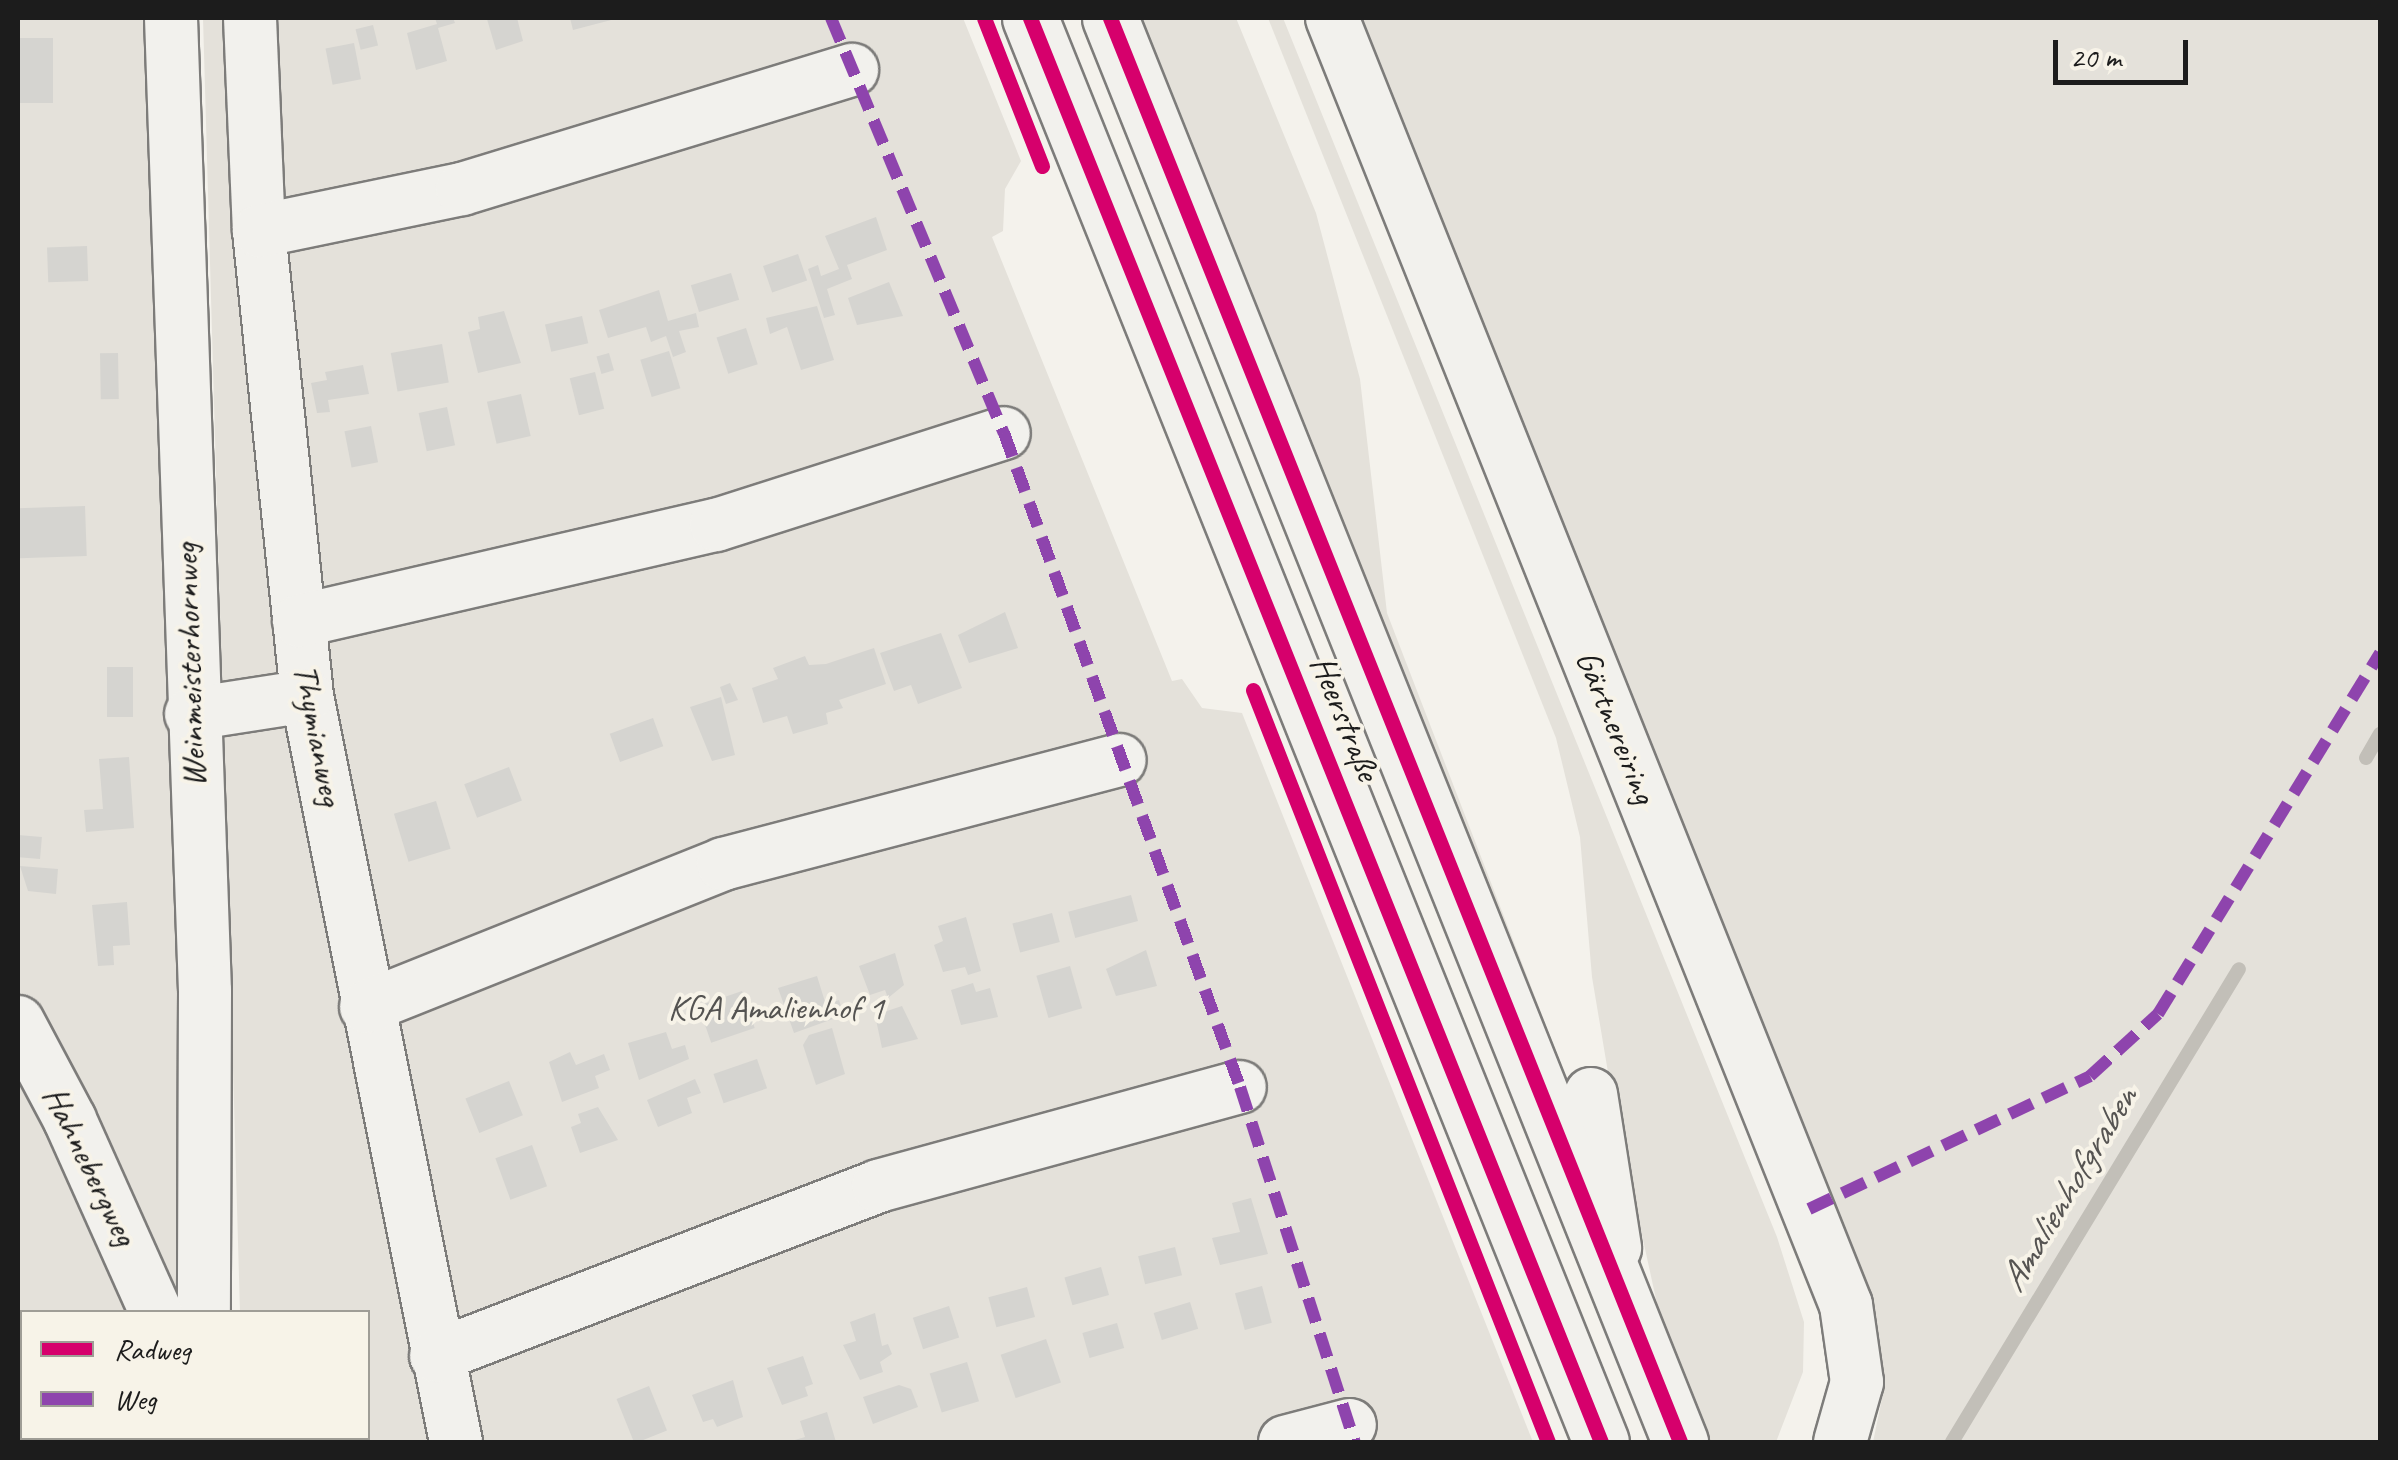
<!DOCTYPE html>
<meta charset="utf-8">
<style>
body{margin:0}
#map{position:relative;width:2398px;height:1460px;overflow:hidden;background:#f4f2ec;font-family:Caveat,sans-serif}
div>[style]{position:absolute}
.green>*{inset:0;background:#e4e1da}
.stream>*{height:14px;margin:-7px;padding:0 7px;transform-origin:7px;border-radius:7px;background:#c2bfb8}
.building>*{inset:0;background:#d5d4d0;transform-origin:0 0}
.roads{filter:drop-shadow(2px 0 #7d7c7a) drop-shadow(-2px 0 #7d7c7a) drop-shadow(0 2px #7d7c7a) drop-shadow(0 -2px #7d7c7a)}
.minor>*{height:52px;margin:-26px;padding:0 26px;transform-origin:26px;border-radius:26px;background:#f2f1ed}
.major>*{height:55px;margin:-27.5px;padding:0 27.5px;transform-origin:27.5px;border-radius:27.5px;background:#f2f1ed}
.quiet>*{height:12px;margin-top:-6px;transform-origin:0;background:repeating-linear-gradient(90deg,#8e44ad 0 25px,transparent 0 37px)}
.cycleway>*{height:15px;margin:-7.5px;padding:0 7.5px;transform-origin:7.5px;border-radius:7.5px;background:#d6006c}
span{translate:-50% -50%;white-space:nowrap;text-align:center;line-height:1.15;-webkit-text-stroke:8px #f7f3e8;paint-order:stroke}
.street-label{font-size:35px;color:#1c1c1c}
.park-label{font-size:35px;color:#545351}
.water-label{font-size:38px;color:#565452;font-style:italic}
.frame{position:absolute;inset:0;border:20px solid #1c1c1c;pointer-events:none}
.legend{position:absolute;left:20px;top:1310px;width:350px;height:130px;box-sizing:border-box;background:#f7f3e8;border:2px solid #9f9d96;margin:0;padding:12px 18px;list-style:none;font-size:30px;color:#1c1c1c}
.legend li{display:flex;align-items:center;gap:20px;height:50px}
.legend b{width:50px;border:2px solid #9f9d96}
.scale{position:absolute;left:2053px;top:40px;width:135px;height:45px;box-sizing:border-box;border:5px solid #1c1c1c;border-top:0;padding-left:12px;font-size:30px;line-height:35px;white-space:nowrap;color:#1c1c1c;-webkit-text-stroke:8px #f7f3e8;paint-order:stroke}
</style>
<div id="map">
<div class="green">
<i style="clip-path:polygon(18px 18px,144px 18px,189px 1312px,22px 1312px,22px 1438px,193px 1442px,18px 1442px)"></i>
<i style="clip-path:polygon(203px 18px,963px 18px,1021px 161px,1005px 189px,1003px 231px,992px 237px,1172px 681px,1182px 679px,1202px 708px,1242px 713px,1533px 1442px,244px 1442px,244px 1438px,368px 1438px,368px 1312px,240px 1312px)"></i>
<i style="clip-path:polygon(1138px 18px,1236px 18px,1316px 213px,1360px 379px,1387px 613px,1564px 1072px)"></i>
<i style="clip-path:polygon(1268px 18px,1283px 18px,1777px 1237px,1804px 1322px,1803px 1372px,1776px 1442px,1707px 1442px,1661px 1322px,1613px 1102px,1592px 977px,1580px 837px,1556px 738px)"></i>
<i style="clip-path:polygon(1356px 18px,2380px 18px,2380px 1442px,1873px 1442px,1884px 1389px,1872px 1304px)"></i>
</div>
<div class="stream">
<i style="left:2366px;top:758px;width:28px;rotate:-60deg"></i>
<i style="left:1952px;top:1442px;width:553px;rotate:-58.75deg"></i>
</div>
<div class="building">
<i style="clip-path:polygon(435px 18px,453px 18px,455px 23px,438px 28px,447px 61px,416px 70px,407px 33px,437px 24px)"></i>
<i style="clip-path:polygon(517px 18px,523px 41px,496px 50px,487px 19px)"></i>
<i style="clip-path:polygon(570px 18px,615px 18px,615px 19px,573px 30px)"></i>
<i style="left:373px;top:25px;width:21px;height:18px;rotate:76deg"></i>
<i style="left:18px;top:38px;width:35px;height:65px"></i>
<i style="left:354px;top:43px;width:37px;height:29px;rotate:79deg"></i>
<i style="clip-path:polygon(876px 217px,887px 250px,847px 265px,852px 279px,827px 289px,835px 315px,824px 318px,808px 269px,818px 265px,821px 276px,839px 269px,825px 236px)"></i>
<i style="left:87px;top:246px;width:35px;height:40px;rotate:88deg"></i>
<i style="left:798px;top:254px;width:28px;height:37px;rotate:71deg"></i>
<i style="left:731px;top:273px;width:28px;height:42px;rotate:73deg"></i>
<i style="clip-path:polygon(889px 282px,903px 316px,857px 325px,848px 298px)"></i>
<i style="clip-path:polygon(659px 290px,668px 321px,696px 313px,699px 327px,679px 331px,686px 352px,673px 357px,666px 336px,651px 342px,646px 327px,608px 338px,599px 310px)"></i>
<i style="clip-path:polygon(817px 306px,834px 360px,801px 370px,787px 327px,770px 334px,766px 318px)"></i>
<i style="clip-path:polygon(504px 311px,521px 363px,478px 373px,468px 332px,480px 329px,478px 317px)"></i>
<i style="left:582px;top:316px;width:28px;height:38px;rotate:77deg"></i>
<i style="left:746px;top:328px;width:38px;height:31px;rotate:72deg"></i>
<i style="left:442px;top:344px;width:39px;height:52px;rotate:80deg"></i>
<i style="left:669px;top:351px;width:39px;height:30px;rotate:73deg"></i>
<i style="left:118px;top:353px;width:46px;height:18px;rotate:89deg"></i>
<i style="left:609px;top:353px;width:18px;height:13px;rotate:74deg"></i>
<i style="clip-path:polygon(363px 365px,369px 394px,328px 400px,330px 412px,317px 413px,311px 383px,327px 380px,325px 372px)"></i>
<i style="left:595px;top:372px;width:38px;height:26px;rotate:76deg"></i>
<i style="left:521px;top:394px;width:43px;height:35px;rotate:77deg"></i>
<i style="left:447px;top:407px;width:39px;height:29px;rotate:78deg"></i>
<i style="left:371px;top:426px;width:37px;height:27px;rotate:79deg"></i>
<i style="left:85px;top:506px;width:50px;height:67px;rotate:88deg"></i>
<i style="clip-path:polygon(1005px 612px,1018px 648px,969px 663px,958px 635px)"></i>
<i style="clip-path:polygon(941px 633px,962px 688px,918px 704px,911px 685px,894px 691px,880px 653px)"></i>
<i style="clip-path:polygon(874px 648px,886px 684px,839px 700px,843px 708px,826px 713px,828px 724px,793px 734px,787px 716px,763px 723px,752px 688px,778px 679px,773px 668px,805px 656px,809px 665px,826px 664px)"></i>
<i style="left:107px;top:667px;width:26px;height:50px"></i>
<i style="clip-path:polygon(730px 683px,738px 700px,726px 704px,720px 687px)"></i>
<i style="clip-path:polygon(721px 697px,735px 755px,712px 761px,690px 707px)"></i>
<i style="left:653px;top:718px;width:30px;height:46px;rotate:70deg"></i>
<i style="clip-path:polygon(129px 757px,134px 828px,86px 832px,84px 810px,103px 809px,99px 759px)"></i>
<i style="left:509px;top:767px;width:36px;height:48px;rotate:69deg"></i>
<i style="left:436px;top:801px;width:50px;height:44px;rotate:73deg"></i>
<i style="left:18px;top:835px;width:24px;height:22px;rotate:5deg"></i>
<i style="clip-path:polygon(20px 866px,58px 869px,56px 894px,28px 891px)"></i>
<i style="left:1131px;top:895px;width:27px;height:65px;rotate:75deg"></i>
<i style="clip-path:polygon(127px 902px,130px 945px,113px 946px,114px 965px,98px 966px,92px 905px)"></i>
<i style="left:1052px;top:913px;width:30px;height:41px;rotate:75deg"></i>
<i style="clip-path:polygon(966px 917px,981px 971px,968px 975px,965px 967px,943px 972px,934px 945px,943px 941px,938px 926px)"></i>
<i style="clip-path:polygon(1146px 950px,1157px 986px,1116px 996px,1106px 969px)"></i>
<i style="clip-path:polygon(895px 953px,904px 985px,888px 998px,885px 990px,870px 995px,859px 966px)"></i>
<i style="left:1070px;top:966px;width:44px;height:35px;rotate:74deg"></i>
<i style="clip-path:polygon(817px 976px,826px 1005px,839px 1000px,844px 1015px,794px 1033px,778px 988px)"></i>
<i style="clip-path:polygon(973px 983px,976px 992px,990px 988px,998px 1017px,961px 1025px,951px 990px)"></i>
<i style="left:742px;top:991px;width:39px;height:46px;rotate:71deg"></i>
<i style="clip-path:polygon(902px 1006px,918px 1039px,882px 1048px,875px 1015px)"></i>
<i style="clip-path:polygon(832px 1028px,845px 1074px,816px 1085px,803px 1045px,809px 1035px)"></i>
<i style="clip-path:polygon(666px 1032px,672px 1049px,685px 1045px,689px 1059px,639px 1080px,628px 1043px)"></i>
<i style="clip-path:polygon(570px 1052px,576px 1065px,604px 1054px,610px 1070px,595px 1076px,599px 1088px,562px 1102px,549px 1062px)"></i>
<i style="left:757px;top:1059px;width:31px;height:46px;rotate:71deg"></i>
<i style="clip-path:polygon(695px 1079px,701px 1093px,687px 1098px,692px 1113px,658px 1127px,647px 1100px)"></i>
<i style="left:509px;top:1081px;width:37px;height:47px;rotate:68deg"></i>
<i style="clip-path:polygon(598px 1107px,618px 1140px,580px 1153px,571px 1127px,581px 1123px,578px 1114px)"></i>
<i style="left:532px;top:1145px;width:44px;height:39px;rotate:70deg"></i>
<i style="clip-path:polygon(1251px 1198px,1268px 1254px,1220px 1265px,1212px 1238px,1240px 1232px,1232px 1203px)"></i>
<i style="left:1175px;top:1247px;width:29px;height:38px;rotate:76deg"></i>
<i style="left:1101px;top:1267px;width:29px;height:38px;rotate:74deg"></i>
<i style="left:1262px;top:1286px;width:38px;height:28px;rotate:75deg"></i>
<i style="left:1027px;top:1287px;width:31px;height:40px;rotate:75deg"></i>
<i style="left:1190px;top:1302px;width:28px;height:38px;rotate:73deg"></i>
<i style="left:949px;top:1306px;width:33px;height:38px;rotate:72deg"></i>
<i style="clip-path:polygon(875px 1313px,882px 1346px,888px 1344px,892px 1354px,880px 1362px,883px 1372px,860px 1380px,843px 1345px,856px 1341px,850px 1322px)"></i>
<i style="left:1117px;top:1323px;width:26px;height:36px;rotate:74deg"></i>
<i style="left:1046px;top:1339px;width:46px;height:48px;rotate:71deg"></i>
<i style="clip-path:polygon(803px 1356px,813px 1384px,805px 1387px,808px 1396px,782px 1405px,767px 1368px)"></i>
<i style="left:967px;top:1362px;width:41px;height:39px;rotate:73deg"></i>
<i style="clip-path:polygon(733px 1380px,743px 1417px,717px 1427px,713px 1419px,703px 1422px,692px 1395px)"></i>
<i style="clip-path:polygon(899px 1385px,911px 1389px,918px 1407px,873px 1424px,863px 1397px)"></i>
<i style="left:649px;top:1386px;width:48px;height:35px;rotate:68deg"></i>
<i style="clip-path:polygon(827px 1412px,836px 1442px,788px 1442px,805px 1437px,800px 1421px)"></i>
</div>
<div class="roads">
<div class="minor">
<i style="left:171px;top:18px;width:974px;rotate:88deg"></i>
<i style="left:205px;top:991px;width:321px;rotate:90.2deg"></i>
<i style="left:250px;top:18px;width:213px;rotate:87.6deg"></i>
<i style="left:259px;top:231px;width:467px;rotate:84.1deg"></i>
<i style="left:307px;top:696px;width:761px;rotate:78.7deg"></i>
<i style="left:1332px;top:18px;width:1386px;rotate:68.23deg"></i>
<i style="left:1846px;top:1305px;width:78px;rotate:81.9deg"></i>
<i style="left:1857px;top:1382px;width:62px;rotate:105.8deg"></i>
<i style="left:259px;top:231px;width:207px;rotate:-11.7deg"></i>
<i style="left:462px;top:189px;width:408px;rotate:-17deg"></i>
<i style="left:299px;top:621px;width:428px;rotate:-13deg"></i>
<i style="left:716px;top:525px;width:302px;rotate:-17.7deg"></i>
<i style="left:191px;top:714px;width:117px;rotate:-8.8deg"></i>
<i style="left:366px;top:1007px;width:385px;rotate:-21.8deg"></i>
<i style="left:723px;top:864px;width:410px;rotate:-14.7deg"></i>
<i style="left:18px;top:1022px;width:111px;rotate:62deg"></i>
<i style="left:70px;top:1120px;width:210px;rotate:65.9deg"></i>
<i style="left:1591px;top:1094px;width:156px;rotate:81.1deg"></i>
<i style="left:436px;top:1356px;width:474px;rotate:-21deg"></i>
<i style="left:878px;top:1186px;width:375px;rotate:-15.3deg"></i>
<i style="left:196px;top:1438px;width:4px;rotate:90deg"></i>
<i style="left:1285px;top:1442px;width:67px;rotate:-14.7deg"></i>
</div>
<div class="major">
<i style="left:1030px;top:18px;width:1534px;rotate:68.15deg"></i>
<i style="left:1110px;top:18px;width:1534px;rotate:68.18deg"></i>
</div>
</div>
<div class="quiet">
<i style="left:831px;top:18px;width:450px;rotate:67.4deg"></i>
<i style="left:1004px;top:433px;width:695px;rotate:70.16deg"></i>
<i style="left:1240px;top:1087px;width:373px;rotate:72.1deg"></i>
<i style="left:1809px;top:1209px;width:311px;rotate:-25.3deg"></i>
<i style="left:2090px;top:1076px;width:92px;rotate:-42.4deg"></i>
<i style="left:2158px;top:1014px;width:424px;rotate:-58.4deg"></i>
</div>
<div class="cycleway">
<i style="left:984px;top:18px;width:159px;rotate:68.6deg"></i>
<i style="left:1030px;top:18px;width:1534px;rotate:68.15deg"></i>
<i style="left:1110px;top:18px;width:1534px;rotate:68.18deg"></i>
<i style="left:1253px;top:690px;width:808px;rotate:68.58deg"></i>
</div>
<div class="street-label">
<span style="left:190px;top:665px;rotate:-92deg">Weinmeisterhornweg</span>
<span style="left:1345px;top:718px;rotate:68deg">Heerstraße</span>
<span style="left:1616px;top:727px;rotate:68deg">Gärtnereiring</span>
<span style="left:318px;top:735px;rotate:79deg">Thymianweg</span>
<span style="left:90px;top:1166px;rotate:64deg">Hahnebergweg</span>
</div>
<div class="park-label">
<span style="left:776px;top:1008px">KGA Amalienhof 1</span>
</div>
<div class="water-label">
<span style="left:2068px;top:1189px;rotate:-59deg">Amalienhofgraben</span>
</div>
<div class="frame"></div>
<ul class="legend">
<li><b style="height:12px;background:#d6006c"></b>Radweg</li>
<li><b style="height:12px;background:#8e44ad"></b>Weg</li>
</ul>
<div class="scale">20 m</div>
</div>
